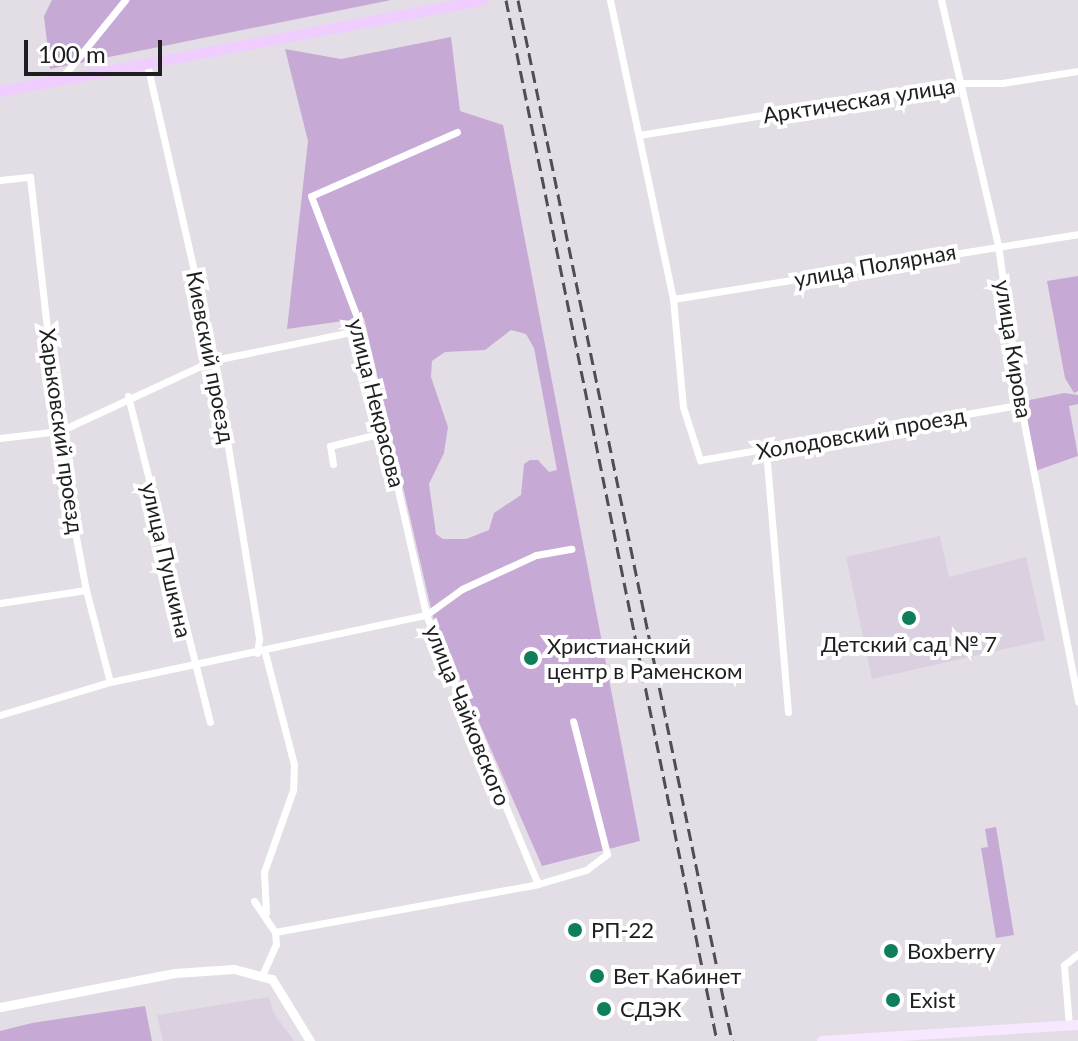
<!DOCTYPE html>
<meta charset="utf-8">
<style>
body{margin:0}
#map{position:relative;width:1078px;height:1041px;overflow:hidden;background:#e3dee5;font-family:Lato,sans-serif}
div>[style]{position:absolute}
.built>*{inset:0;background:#dad0df}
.green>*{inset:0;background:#c7a9d6}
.minor>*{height:7px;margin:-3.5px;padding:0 3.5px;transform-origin:3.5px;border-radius:3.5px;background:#fff}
.tertiary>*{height:9px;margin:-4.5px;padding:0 4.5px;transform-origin:4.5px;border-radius:4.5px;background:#fff}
.secondary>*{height:10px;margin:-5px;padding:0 5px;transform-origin:5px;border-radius:5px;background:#f7e7ff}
.primary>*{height:11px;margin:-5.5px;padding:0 5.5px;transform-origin:5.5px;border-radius:5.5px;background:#efceff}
.rail>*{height:3px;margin-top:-1.5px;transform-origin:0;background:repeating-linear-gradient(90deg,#504e52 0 12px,transparent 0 18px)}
.dots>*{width:22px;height:22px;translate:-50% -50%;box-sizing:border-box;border:4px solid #fff;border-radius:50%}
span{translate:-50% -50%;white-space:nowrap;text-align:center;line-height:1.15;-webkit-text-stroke:8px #fff;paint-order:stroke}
.street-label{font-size:22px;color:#1f1e20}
.poi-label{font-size:22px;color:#1f1e20}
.left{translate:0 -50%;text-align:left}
.scale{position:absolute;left:24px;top:40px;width:138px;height:36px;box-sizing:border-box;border:4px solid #1f1e20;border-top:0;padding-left:10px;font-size:24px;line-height:28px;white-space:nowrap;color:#1f1e20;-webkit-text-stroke:6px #fff;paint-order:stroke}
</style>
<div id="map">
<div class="built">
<i style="clip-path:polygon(940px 536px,949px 577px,1026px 557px,1045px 640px,872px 679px,846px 557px)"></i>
<i style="clip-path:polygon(269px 997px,273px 1012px,294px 1041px,163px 1041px,157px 1015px)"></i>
</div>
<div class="green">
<i style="clip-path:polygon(52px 0,391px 0,50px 69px,44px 16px)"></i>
<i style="clip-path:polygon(evenodd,451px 37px,460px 111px,503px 125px,640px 841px,542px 866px,433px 617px,364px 318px,287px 329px,308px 141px,285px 49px,341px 59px,451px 37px,511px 330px,526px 334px,534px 348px,557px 470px,549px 472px,538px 460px,530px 460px,524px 464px,521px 495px,494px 513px,489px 530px,466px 539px,443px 539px,436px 534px,429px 484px,444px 453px,448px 427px,431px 377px,432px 361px,445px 352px,485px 350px,511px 330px)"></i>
<i style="clip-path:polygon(1078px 276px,1078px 391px,1074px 393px,1065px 378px,1047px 281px)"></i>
<i style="clip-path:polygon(1064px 393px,1078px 395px,1078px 404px,1069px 406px,1078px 456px,1035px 471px,1020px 402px)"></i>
<i style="clip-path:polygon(996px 827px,1014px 935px,996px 938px,981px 848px,988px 847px,985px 829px)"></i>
<i style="clip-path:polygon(145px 1006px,152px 1041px,0 1041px,0 1031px,32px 1023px)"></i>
</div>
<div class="minor">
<i style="left:610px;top:0;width:306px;rotate:78.1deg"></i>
<i style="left:673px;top:299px;width:108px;rotate:84.7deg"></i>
<i style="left:683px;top:407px;width:56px;rotate:72.2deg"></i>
<i style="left:700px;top:460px;width:325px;rotate:-9.8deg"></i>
<i style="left:941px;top:0;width:252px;rotate:76.9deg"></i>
<i style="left:998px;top:245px;width:159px;rotate:82deg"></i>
<i style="left:1020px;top:402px;width:305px;rotate:79deg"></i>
<i style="left:147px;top:64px;width:303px;rotate:77.2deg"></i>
<i style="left:214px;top:360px;width:283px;rotate:80.8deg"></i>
<i style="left:259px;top:639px;width:14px;rotate:98deg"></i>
<i style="left:61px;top:79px;width:102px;rotate:-51deg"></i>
<i style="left:457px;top:132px;width:159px;rotate:156.3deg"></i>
<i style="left:311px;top:196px;width:143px;rotate:69.2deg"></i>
<i style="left:362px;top:330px;width:292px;rotate:77.3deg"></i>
<i style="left:426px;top:615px;width:44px;rotate:-35.8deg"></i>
<i style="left:462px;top:589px;width:81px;rotate:-24.7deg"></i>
<i style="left:536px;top:555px;width:36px;rotate:-10deg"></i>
<i style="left:639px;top:135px;width:326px;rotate:-9.2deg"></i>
<i style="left:961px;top:83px;width:41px"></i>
<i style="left:1002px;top:83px;width:77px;rotate:-9deg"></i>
<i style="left:0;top:180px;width:30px;rotate:-6deg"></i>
<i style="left:30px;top:177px;width:287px;rotate:83.6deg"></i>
<i style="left:62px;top:462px;width:130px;rotate:79.4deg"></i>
<i style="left:86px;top:590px;width:95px;rotate:75.4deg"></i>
<i style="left:673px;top:299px;width:410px;rotate:-9.1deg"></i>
<i style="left:128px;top:396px;width:336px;rotate:75.9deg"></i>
<i style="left:0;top:438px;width:60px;rotate:-6.7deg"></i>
<i style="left:60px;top:431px;width:170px;rotate:-24.8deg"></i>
<i style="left:214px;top:360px;width:151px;rotate:-11.5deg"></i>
<i style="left:766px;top:450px;width:263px;rotate:85.2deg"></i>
<i style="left:333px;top:464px;width:18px;rotate:-99deg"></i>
<i style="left:330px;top:446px;width:58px;rotate:-14deg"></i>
<i style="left:0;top:603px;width:87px;rotate:-8.6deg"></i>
<i style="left:265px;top:653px;width:115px;rotate:75.4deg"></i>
<i style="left:294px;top:764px;width:26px;rotate:92deg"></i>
<i style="left:293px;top:790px;width:87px;rotate:109.5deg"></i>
<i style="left:264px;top:872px;width:41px;rotate:87.2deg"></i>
<i style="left:0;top:715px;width:115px;rotate:-16.7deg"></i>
<i style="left:110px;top:682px;width:323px;rotate:-12deg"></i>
<i style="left:426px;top:615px;width:291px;rotate:67.4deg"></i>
<i style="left:254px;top:901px;width:37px;rotate:56deg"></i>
<i style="left:275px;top:932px;width:12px;rotate:85deg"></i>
<i style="left:276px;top:944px;width:34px;rotate:114deg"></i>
<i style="left:275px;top:932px;width:267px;rotate:-10.3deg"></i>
<i style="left:538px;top:884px;width:50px;rotate:-16.3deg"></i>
<i style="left:586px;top:870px;width:26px;rotate:-37deg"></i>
<i style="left:607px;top:854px;width:137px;rotate:-104.3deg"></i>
<i style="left:1069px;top:1025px;width:60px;rotate:-94.8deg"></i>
<i style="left:1064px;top:965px;width:18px;rotate:-38deg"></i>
</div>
<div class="tertiary">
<i style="left:0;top:1007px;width:178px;rotate:-11deg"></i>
<i style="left:175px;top:973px;width:59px;rotate:-3.9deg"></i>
<i style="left:234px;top:969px;width:39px;rotate:15deg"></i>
<i style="left:272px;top:979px;width:73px;rotate:58.5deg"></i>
</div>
<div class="secondary">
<i style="left:822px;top:1041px;width:256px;rotate:-3.6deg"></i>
</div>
<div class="primary">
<i style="left:0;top:91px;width:491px;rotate:-10.7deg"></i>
</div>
<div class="rail">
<i style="left:506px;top:0;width:1062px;rotate:78.54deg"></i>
<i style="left:518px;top:0;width:1063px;rotate:78.38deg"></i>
</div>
<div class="dots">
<i style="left:909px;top:618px;background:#0f7f5b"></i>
<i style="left:531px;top:658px;background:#0f7f5b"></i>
<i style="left:575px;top:930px;background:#0f7f5b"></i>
<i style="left:891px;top:951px;background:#0f7f5b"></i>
<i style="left:597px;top:976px;background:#0f7f5b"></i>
<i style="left:893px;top:1000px;background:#0f7f5b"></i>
<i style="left:604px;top:1009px;background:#0f7f5b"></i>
</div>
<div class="street-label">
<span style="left:859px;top:100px;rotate:-9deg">Арктическая улица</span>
<span style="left:875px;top:265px;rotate:-10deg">улица Полярная</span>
<span style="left:1014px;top:349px;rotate:81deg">улица Кирова</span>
<span style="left:211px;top:357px;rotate:79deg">Киевский проезд</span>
<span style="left:377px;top:403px;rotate:76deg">улица Некрасова</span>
<span style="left:62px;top:431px;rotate:82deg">Харьковский проезд</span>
<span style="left:861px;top:433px;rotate:-10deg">Холодовский проезд</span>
<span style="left:167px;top:560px;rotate:77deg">улица Пушкина</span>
<span style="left:468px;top:715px;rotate:68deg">улица Чайковского</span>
</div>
<div class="poi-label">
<span style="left:909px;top:644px">Детский сад № 7</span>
<span class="left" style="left:547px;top:658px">Христианский<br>центр в Раменском</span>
<span class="left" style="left:591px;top:930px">РП-22</span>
<span class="left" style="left:907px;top:951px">Boxberry</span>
<span class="left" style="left:613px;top:976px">Вет Кабинет</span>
<span class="left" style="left:909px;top:1000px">Exist</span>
<span class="left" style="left:620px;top:1009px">СДЭК</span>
</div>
<div class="scale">100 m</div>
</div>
